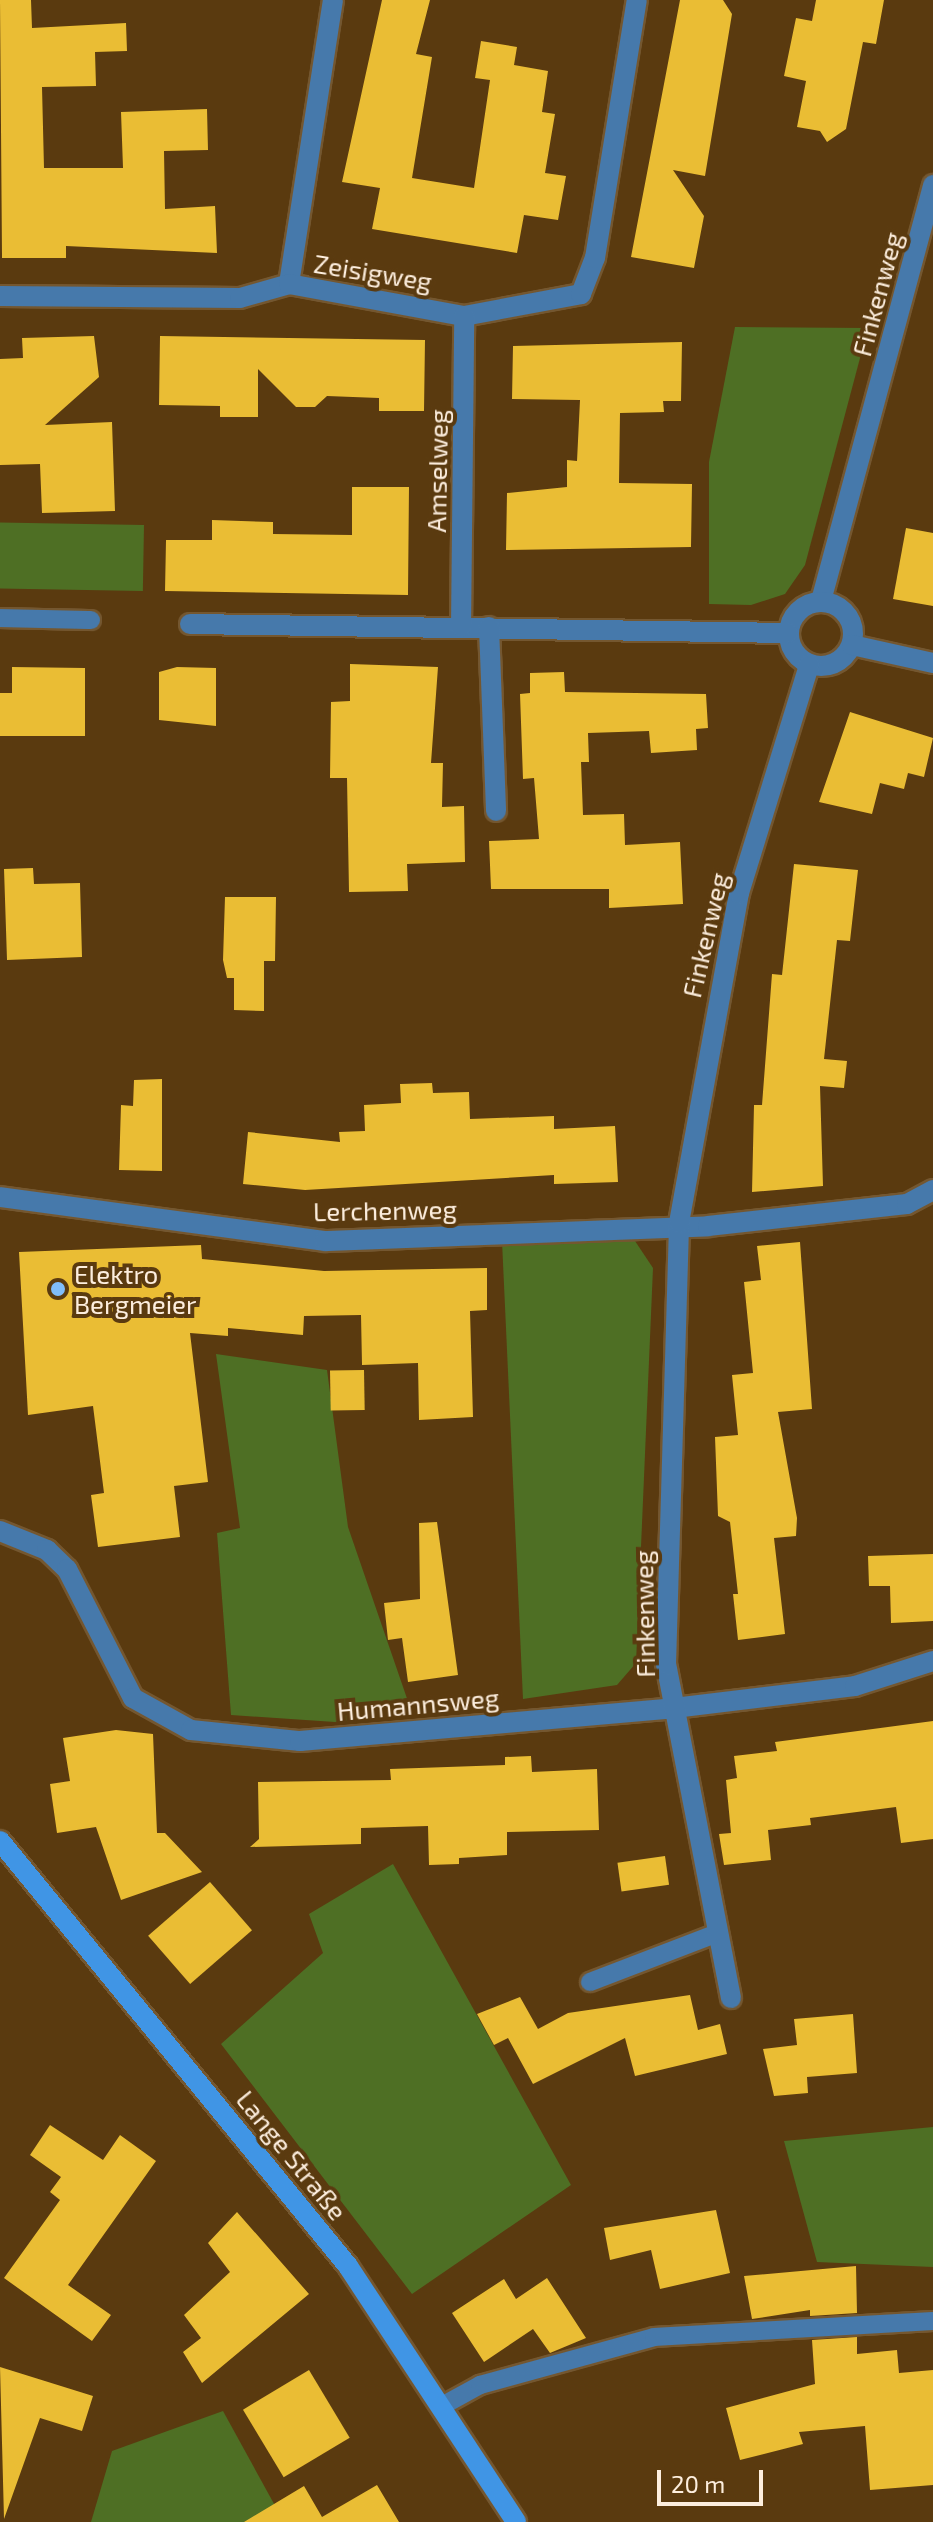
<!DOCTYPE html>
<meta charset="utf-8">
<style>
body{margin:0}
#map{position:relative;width:933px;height:2522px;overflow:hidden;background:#5a3a0f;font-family:"Exo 2",sans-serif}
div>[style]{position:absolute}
.green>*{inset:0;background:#4e6f24;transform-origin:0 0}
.building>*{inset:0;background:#eabd34;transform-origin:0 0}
.roads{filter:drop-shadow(2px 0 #745730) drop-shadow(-2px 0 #745730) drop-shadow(0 2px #745730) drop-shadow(0 -2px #745730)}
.service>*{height:18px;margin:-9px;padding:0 9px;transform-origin:9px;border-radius:9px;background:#4679ab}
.minor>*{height:20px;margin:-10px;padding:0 10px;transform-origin:10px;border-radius:10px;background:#4679ab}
.minor>.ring{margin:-10px;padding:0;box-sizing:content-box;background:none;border:20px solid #4679ab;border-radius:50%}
.secondary>*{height:20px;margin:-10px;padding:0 10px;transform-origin:10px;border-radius:10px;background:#4095e5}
.dots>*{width:22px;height:22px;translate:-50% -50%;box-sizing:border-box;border:4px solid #5a3a0f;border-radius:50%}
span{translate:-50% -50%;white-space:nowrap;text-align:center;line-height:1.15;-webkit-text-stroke:8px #5a3a0f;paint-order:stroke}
.street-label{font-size:26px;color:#fdeede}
.poi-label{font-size:26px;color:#fdeede}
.left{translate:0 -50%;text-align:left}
.scale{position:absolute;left:657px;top:2470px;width:106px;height:36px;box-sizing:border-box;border:4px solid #fdeede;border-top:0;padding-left:10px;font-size:24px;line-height:28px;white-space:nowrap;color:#fdeede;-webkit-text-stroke:6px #5a3a0f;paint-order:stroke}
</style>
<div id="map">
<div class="green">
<i style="clip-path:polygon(735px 327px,868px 328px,805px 565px,785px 594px,751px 605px,709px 604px,709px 462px)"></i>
<i style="left:144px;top:525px;width:66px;height:144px;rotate:91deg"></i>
<i style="clip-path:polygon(633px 1238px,653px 1268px,636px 1663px,617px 1685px,523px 1699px,502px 1241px)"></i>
<i style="clip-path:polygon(216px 1354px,327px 1370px,348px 1527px,412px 1713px,335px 1722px,231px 1715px,217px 1533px,240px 1528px)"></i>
<i style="clip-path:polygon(393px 1864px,571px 2185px,412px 2294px,221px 2044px,323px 1953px,309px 1914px)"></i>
<i style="clip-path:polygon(933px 2127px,933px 2267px,817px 2262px,784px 2141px)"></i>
<i style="clip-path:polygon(223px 2411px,284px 2522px,91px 2522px,112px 2451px)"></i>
</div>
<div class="building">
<i style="clip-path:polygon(0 0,31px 0,32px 28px,126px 23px,127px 51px,95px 52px,96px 86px,42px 87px,44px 168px,123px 168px,121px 112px,207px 109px,208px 150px,164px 151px,165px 209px,215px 206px,217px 253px,66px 246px,66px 258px,2px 258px)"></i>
<i style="clip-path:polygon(382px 0,430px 0,416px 54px,432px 57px,412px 178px,474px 188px,490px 80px,475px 78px,481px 41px,517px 47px,514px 65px,548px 71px,542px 112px,555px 114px,545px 173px,566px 176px,558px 220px,524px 215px,517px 253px,372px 229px,380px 188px,342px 182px)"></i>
<i style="clip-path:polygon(680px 0,723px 0,732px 14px,705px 176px,673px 170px,704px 216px,694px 268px,631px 257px)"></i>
<i style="clip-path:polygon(816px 0,884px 0,876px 44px,863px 42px,846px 129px,827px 142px,820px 131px,797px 127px,806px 81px,784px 76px,796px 18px,812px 21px)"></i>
<i style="clip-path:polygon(94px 336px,99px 377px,45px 425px,112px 422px,115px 511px,42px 513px,40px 464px,0 465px,0 359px,23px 358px,22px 338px)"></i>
<i style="clip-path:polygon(160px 336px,425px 340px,424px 411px,379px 411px,379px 398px,327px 396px,315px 407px,296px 407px,258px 369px,258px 417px,220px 417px,220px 406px,159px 405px)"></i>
<i style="clip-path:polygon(682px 342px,681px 401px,663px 401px,664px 412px,620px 413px,619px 483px,692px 484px,691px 547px,506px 550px,507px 493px,567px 487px,567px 460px,577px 461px,580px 400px,512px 399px,513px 346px)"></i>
<i style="clip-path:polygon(352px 487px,409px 487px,408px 595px,165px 591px,166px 540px,212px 540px,212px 520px,273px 522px,273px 534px,352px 535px)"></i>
<i style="clip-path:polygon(906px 528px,933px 533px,933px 606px,893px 599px)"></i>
<i style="clip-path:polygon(350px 664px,438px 667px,431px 763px,443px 763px,442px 807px,464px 806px,465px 862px,407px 864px,408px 891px,349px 892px,347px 778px,330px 778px,331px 702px,350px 701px)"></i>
<i style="clip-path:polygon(12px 667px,85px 668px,85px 736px,0 736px,0 693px,12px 693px)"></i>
<i style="clip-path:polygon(177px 667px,216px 668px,216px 726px,159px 720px,159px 672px)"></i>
<i style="clip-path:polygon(564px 672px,565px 692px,706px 694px,708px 728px,696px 729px,697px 750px,651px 753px,649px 731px,588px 733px,589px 762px,581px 762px,583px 815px,624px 814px,625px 845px,680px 842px,683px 904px,609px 908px,609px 889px,491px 889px,489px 841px,539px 839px,534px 778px,523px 779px,520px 694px,530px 693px,530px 673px)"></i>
<i style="clip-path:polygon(850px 712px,933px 738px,924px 777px,908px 773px,904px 789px,880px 783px,872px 814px,819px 802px)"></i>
<i style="clip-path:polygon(794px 864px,858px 870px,850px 941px,837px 940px,824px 1059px,847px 1061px,844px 1088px,820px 1086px,823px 1186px,752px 1192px,754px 1105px,762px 1105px,772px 974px,782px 975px)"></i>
<i style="clip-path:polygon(33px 868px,34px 884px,80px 883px,82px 957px,7px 960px,4px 869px)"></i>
<i style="clip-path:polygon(225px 897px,276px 897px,275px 961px,264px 961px,264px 1011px,234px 1010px,234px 978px,227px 978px,223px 960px)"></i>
<i style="clip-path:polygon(162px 1079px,162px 1171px,119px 1170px,121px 1105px,133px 1106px,134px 1080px)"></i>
<i style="clip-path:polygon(432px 1083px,433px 1093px,469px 1092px,470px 1119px,554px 1116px,554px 1129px,615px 1126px,618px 1182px,554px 1184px,554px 1175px,305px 1190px,243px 1184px,248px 1132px,340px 1142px,339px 1132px,365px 1131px,364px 1105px,401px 1103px,400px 1084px)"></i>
<i style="clip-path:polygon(800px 1242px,812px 1409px,778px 1412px,797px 1518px,796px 1536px,774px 1538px,785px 1634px,738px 1640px,733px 1594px,738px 1594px,730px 1522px,718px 1516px,715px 1437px,738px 1435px,732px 1375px,753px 1373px,744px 1282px,761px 1280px,757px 1246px)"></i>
<i style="clip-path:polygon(201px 1245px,202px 1259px,324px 1271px,487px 1268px,487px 1310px,470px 1311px,473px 1417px,419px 1420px,418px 1363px,362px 1365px,361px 1315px,304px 1316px,303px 1335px,228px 1328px,228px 1336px,190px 1333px,208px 1482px,174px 1486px,180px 1537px,98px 1547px,91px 1495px,104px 1493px,93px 1406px,28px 1415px,19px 1252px)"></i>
<i style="left:364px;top:1370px;width:40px;height:34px;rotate:89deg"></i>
<i style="clip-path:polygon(437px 1522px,458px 1675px,408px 1682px,402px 1638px,388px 1640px,384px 1603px,420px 1599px,419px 1523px)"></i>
<i style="clip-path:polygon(933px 1554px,933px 1621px,891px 1623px,890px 1586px,869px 1586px,868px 1556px)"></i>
<i style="clip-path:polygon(933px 1721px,933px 1839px,901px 1843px,896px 1807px,810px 1818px,811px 1825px,768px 1830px,771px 1860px,724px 1865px,719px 1834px,731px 1833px,726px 1780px,737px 1778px,734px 1756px,777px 1751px,775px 1742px)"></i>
<i style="clip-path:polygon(116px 1730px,153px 1734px,157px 1833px,165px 1833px,202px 1872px,121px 1900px,96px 1827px,57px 1833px,50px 1784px,70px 1781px,63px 1738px)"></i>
<i style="clip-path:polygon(531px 1756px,532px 1772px,597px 1769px,599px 1830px,507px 1832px,507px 1855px,459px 1858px,459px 1864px,429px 1865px,428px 1826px,361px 1828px,361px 1844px,250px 1847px,259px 1839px,258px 1782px,391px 1780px,390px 1769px,505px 1765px,505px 1757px)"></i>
<i style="left:665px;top:1856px;width:29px;height:48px;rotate:82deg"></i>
<i style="left:210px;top:1882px;width:64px;height:82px;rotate:49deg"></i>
<i style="clip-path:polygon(690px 1995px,698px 2030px,720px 2024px,727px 2054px,635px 2076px,625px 2038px,533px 2084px,508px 2038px,494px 2045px,477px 2014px,520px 1997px,538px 2029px,568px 2013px)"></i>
<i style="clip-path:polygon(853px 2014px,857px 2073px,807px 2077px,808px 2093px,774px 2096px,763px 2049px,797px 2045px,794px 2019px)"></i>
<i style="clip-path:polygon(50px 2125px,103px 2160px,120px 2135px,156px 2161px,68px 2285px,111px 2315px,92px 2341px,4px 2278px,60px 2200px,50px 2192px,61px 2177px,30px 2155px)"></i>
<i style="clip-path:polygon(716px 2210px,730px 2273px,660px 2289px,651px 2250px,610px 2260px,604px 2228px)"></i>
<i style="clip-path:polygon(237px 2212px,309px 2294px,202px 2383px,183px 2352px,201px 2338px,184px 2315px,230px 2272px,208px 2243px)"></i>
<i style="clip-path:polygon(856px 2266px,857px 2313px,810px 2316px,810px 2310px,752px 2319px,744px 2276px)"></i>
<i style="clip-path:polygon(547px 2278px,586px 2338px,550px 2353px,533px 2329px,484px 2362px,452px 2313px,504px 2279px,516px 2299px)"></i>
<i style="clip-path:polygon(857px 2337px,857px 2354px,897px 2350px,899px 2373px,933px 2370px,933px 2485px,870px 2490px,865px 2426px,799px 2432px,803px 2444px,740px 2460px,726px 2408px,815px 2384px,812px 2340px)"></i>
<i style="clip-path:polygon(0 2367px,93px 2396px,82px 2431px,40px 2418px,4px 2519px)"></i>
<i style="left:309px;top:2370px;width:79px;height:77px;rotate:59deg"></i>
<i style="clip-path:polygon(377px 2485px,399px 2522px,244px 2522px,304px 2486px,322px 2517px)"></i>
</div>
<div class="roads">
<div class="service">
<i style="left:0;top:618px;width:91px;rotate:1.3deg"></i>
<i style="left:590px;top:1982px;width:134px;rotate:-21deg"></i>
<i style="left:440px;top:2407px;width:46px;rotate:-28.8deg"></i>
<i style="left:480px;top:2385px;width:180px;rotate:-15.4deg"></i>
<i style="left:654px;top:2337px;width:279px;rotate:-3.3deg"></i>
</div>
<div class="minor">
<i style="left:289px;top:284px;width:287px;rotate:-81.2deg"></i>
<i style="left:0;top:296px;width:240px;rotate:0.5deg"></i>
<i style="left:240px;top:298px;width:51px;rotate:-15.9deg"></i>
<i style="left:289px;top:284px;width:178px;rotate:10.4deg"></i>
<i style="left:464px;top:316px;width:119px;rotate:-10.6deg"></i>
<i style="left:581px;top:294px;width:39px;rotate:-69deg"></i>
<i style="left:595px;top:258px;width:261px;rotate:-80.8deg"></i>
<i style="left:821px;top:601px;width:431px;rotate:-74.9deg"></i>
<i class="ring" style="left:789px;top:602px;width:44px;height:44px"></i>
<i style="left:190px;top:624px;width:598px;rotate:0.86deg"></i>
<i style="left:461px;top:627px;width:311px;rotate:-89.4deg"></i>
<i style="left:489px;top:627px;width:184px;rotate:87.8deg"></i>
<i style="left:852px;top:645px;width:83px;rotate:12.5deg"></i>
<i style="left:0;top:1197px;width:328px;rotate:7.7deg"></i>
<i style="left:325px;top:1241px;width:383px;rotate:-2.2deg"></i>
<i style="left:708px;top:1226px;width:200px;rotate:-6.3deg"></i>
<i style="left:907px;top:1204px;width:30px;rotate:-28deg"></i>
<i style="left:0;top:1531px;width:51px;rotate:22deg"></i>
<i style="left:47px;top:1550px;width:28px;rotate:44deg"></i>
<i style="left:67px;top:1569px;width:145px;rotate:62.9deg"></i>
<i style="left:133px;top:1698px;width:66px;rotate:28.9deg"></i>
<i style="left:191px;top:1730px;width:110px;rotate:5.8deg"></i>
<i style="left:300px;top:1741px;width:375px;rotate:-5deg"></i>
<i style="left:674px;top:1708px;width:182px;rotate:-6.9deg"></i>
<i style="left:855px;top:1686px;width:82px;rotate:-17.8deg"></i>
<i style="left:731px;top:1998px;width:340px;rotate:-101deg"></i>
<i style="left:666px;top:1664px;width:441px;rotate:-88.3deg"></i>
<i style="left:679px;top:1223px;width:335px;rotate:-79.7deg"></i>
<i style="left:739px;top:893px;width:239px;rotate:-72.9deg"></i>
</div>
<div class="secondary">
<i style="left:0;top:1841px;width:549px;rotate:50.69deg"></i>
<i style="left:348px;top:2266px;width:306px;rotate:56.7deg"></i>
</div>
</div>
<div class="dots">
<i style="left:58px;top:1289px;background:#80bdfa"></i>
</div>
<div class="street-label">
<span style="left:373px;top:272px;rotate:9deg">Zeisigweg</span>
<span style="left:877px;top:294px;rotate:-75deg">Finkenweg</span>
<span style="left:437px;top:471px;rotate:-89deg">Amselweg</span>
<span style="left:705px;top:935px;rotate:-77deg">Finkenweg</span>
<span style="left:385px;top:1210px;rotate:-1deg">Lerchenweg</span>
<span style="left:644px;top:1614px;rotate:-91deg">Finkenweg</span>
<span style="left:418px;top:1704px;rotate:-5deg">Humannsweg</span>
<span style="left:292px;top:2155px;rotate:51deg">Lange Straße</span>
</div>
<div class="poi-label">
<span class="left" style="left:74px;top:1289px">Elektro<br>Bergmeier</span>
</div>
<div class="scale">20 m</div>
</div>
